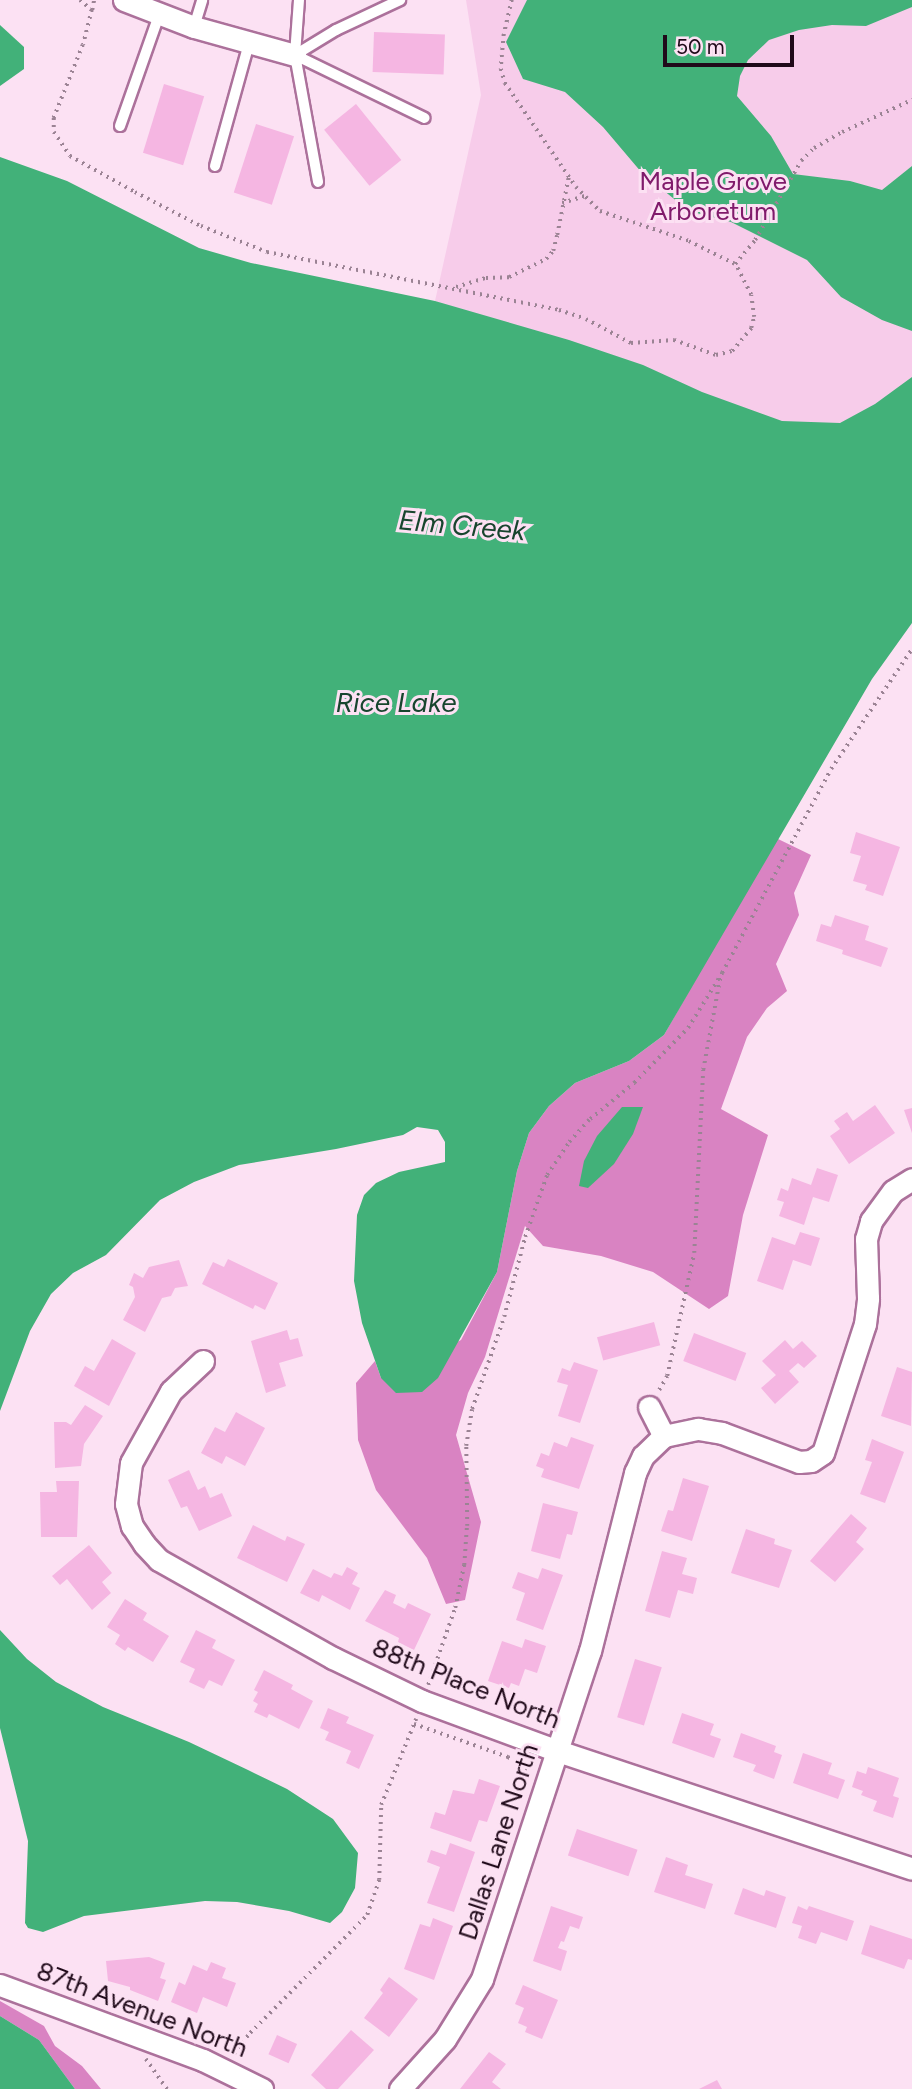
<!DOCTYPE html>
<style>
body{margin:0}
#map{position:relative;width:912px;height:2089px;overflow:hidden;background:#fce1f3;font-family:Figtree,sans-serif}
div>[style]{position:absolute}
.green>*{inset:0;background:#f7ccea}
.forest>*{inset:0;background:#d983c2}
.water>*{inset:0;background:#42b179}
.building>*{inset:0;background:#f5b6e2;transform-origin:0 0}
.path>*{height:3.5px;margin-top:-1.75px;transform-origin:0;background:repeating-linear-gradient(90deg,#9b8394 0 2px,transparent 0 7px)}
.roads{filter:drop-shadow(2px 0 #ac719b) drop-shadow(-2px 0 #ac719b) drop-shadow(0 2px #ac719b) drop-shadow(0 -2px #ac719b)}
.lane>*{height:10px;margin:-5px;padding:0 5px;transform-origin:5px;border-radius:5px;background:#fff}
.street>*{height:21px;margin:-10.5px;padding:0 10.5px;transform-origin:10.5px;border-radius:10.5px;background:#fff}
span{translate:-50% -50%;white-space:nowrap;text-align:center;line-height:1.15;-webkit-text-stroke:6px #fce1f3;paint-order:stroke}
.park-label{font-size:26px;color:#801a6b}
.street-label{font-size:26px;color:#200a1a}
.water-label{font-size:28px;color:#18452e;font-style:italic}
.scale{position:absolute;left:663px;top:35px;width:131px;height:32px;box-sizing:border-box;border:4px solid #200a1a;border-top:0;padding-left:9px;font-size:21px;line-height:24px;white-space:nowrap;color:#200a1a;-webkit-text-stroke:5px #fce1f3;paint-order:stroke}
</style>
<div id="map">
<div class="green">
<i style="clip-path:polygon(466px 0,912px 0,912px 472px,435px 301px,481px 95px)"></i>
</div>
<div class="forest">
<i style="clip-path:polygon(776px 838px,811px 855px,794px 893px,799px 915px,776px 964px,787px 991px,767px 1008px,747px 1037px,721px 1109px,768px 1135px,743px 1215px,728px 1296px,709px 1309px,653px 1272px,601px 1256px,543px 1246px,525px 1226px,485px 1357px,468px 1393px,456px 1435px,481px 1522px,465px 1600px,446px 1604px,427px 1558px,376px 1490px,358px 1440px,356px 1383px,375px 1361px,381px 1378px,461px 1340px,497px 1272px,517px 1171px,529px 1133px,549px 1106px,575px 1083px,629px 1061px,664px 1035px)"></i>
<i style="clip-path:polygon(0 2001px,44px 2026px,55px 2046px,82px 2066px,101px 2089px,75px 2089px,39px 2040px,0 2016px)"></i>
</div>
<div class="water">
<i style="clip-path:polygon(527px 0,912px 0,912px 7px,866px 26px,832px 25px,799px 30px,769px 40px,748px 60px,740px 76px,737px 96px,771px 136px,793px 174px,850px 181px,882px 190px,912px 166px,912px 331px,882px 320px,841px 297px,807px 260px,731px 222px,689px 211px,642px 173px,603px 127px,565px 92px,523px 79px,506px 42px)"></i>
<i style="clip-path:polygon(0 25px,24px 47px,24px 69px,0 86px)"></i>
<i style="clip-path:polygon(0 157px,67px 181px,199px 248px,251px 263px,435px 301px,569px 340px,643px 365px,702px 392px,782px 421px,840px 423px,875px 404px,912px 377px,912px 623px,872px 679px,664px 1035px,629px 1061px,575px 1083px,549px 1106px,529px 1133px,517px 1171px,497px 1272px,438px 1378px,422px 1392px,396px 1393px,381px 1378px,362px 1323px,354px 1281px,357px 1215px,364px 1195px,376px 1183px,399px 1172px,445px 1162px,445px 1142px,438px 1130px,417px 1127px,403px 1135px,336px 1149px,239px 1165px,194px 1182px,160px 1200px,106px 1255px,73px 1273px,51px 1294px,30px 1331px,0 1411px)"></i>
<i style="clip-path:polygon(622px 1107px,643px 1107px,633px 1134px,614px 1164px,588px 1188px,579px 1186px,584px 1161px,597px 1136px)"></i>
<i style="clip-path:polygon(0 1630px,27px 1659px,56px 1682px,103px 1707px,189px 1742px,248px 1770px,287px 1789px,333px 1819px,358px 1853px,355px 1888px,342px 1912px,330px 1923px,289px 1911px,237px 1902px,205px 1901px,84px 1916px,43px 1932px,28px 1928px,25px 1923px,28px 1841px,0 1728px)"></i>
<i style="clip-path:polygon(0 2016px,39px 2040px,75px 2089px,0 2089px)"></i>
</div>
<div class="building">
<i style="left:374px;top:32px;width:71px;height:40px;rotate:2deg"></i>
<i style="left:164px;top:84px;width:42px;height:72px;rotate:17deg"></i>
<i style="left:356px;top:104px;width:72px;height:41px;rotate:51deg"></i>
<i style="left:256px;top:124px;width:40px;height:72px;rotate:18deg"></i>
<i style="clip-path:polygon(856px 832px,900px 847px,883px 896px,865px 890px,867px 885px,853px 881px,861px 856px,850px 853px)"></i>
<i style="clip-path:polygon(835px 915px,869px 926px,865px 940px,888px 948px,881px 967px,842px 954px,843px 950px,816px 941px,821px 924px,831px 927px)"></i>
<i style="clip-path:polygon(875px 1105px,895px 1133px,849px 1164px,830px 1136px,840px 1129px,834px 1121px,847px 1112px,853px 1121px)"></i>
<i style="clip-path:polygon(912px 1108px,912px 1133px,904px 1110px)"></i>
<i style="clip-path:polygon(817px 1168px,838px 1175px,829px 1202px,813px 1197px,804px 1225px,779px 1216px,784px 1202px,777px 1200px,781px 1188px,788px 1191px,792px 1178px,811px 1185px)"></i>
<i style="clip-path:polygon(800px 1232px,820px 1238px,811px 1266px,793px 1260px,783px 1290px,757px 1281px,772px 1237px,795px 1245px)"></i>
<i style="clip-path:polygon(228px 1259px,278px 1283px,265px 1310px,255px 1305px,253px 1309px,202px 1284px,213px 1262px,224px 1267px)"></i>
<i style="clip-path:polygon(179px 1260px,188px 1286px,175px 1288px,171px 1296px,162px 1298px,145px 1332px,123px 1320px,135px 1297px,133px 1287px,129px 1285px,134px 1273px,143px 1278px,149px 1267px)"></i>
<i style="left:654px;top:1322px;width:24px;height:59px;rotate:75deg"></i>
<i style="clip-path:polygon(287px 1330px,290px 1340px,298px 1338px,303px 1356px,279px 1363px,286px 1386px,266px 1393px,251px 1341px)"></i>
<i style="left:694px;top:1333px;width:56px;height:30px;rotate:21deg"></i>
<i style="clip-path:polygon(112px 1339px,136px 1353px,109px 1406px,74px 1386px,85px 1366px,94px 1371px)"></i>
<i style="clip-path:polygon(785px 1340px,793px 1349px,802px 1341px,817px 1356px,804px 1368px,798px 1363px,789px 1371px,799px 1382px,775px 1404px,761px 1388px,776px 1375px,762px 1361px)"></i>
<i style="clip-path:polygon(574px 1362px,598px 1370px,580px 1423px,558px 1416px,568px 1385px,557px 1382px,562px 1368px,570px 1371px)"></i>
<i style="clip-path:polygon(897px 1367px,912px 1372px,911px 1426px,881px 1416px)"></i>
<i style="clip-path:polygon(85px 1405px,103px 1416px,84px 1444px,81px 1466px,55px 1468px,54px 1422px,66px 1422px,71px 1425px)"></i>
<i style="clip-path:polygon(236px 1412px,265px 1428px,245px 1466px,226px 1456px,222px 1464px,201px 1453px,215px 1427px,225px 1432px)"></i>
<i style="clip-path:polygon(571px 1437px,594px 1445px,579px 1489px,541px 1477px,544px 1469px,536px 1466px,541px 1453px,549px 1456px,554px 1442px,567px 1447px)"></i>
<i style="clip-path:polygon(872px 1439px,904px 1452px,885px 1503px,860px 1494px,872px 1462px,865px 1460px)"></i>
<i style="clip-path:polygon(189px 1470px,198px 1490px,205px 1486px,210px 1498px,222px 1493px,232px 1516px,199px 1531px,187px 1506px,181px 1508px,168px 1480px)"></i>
<i style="clip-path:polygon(683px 1478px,709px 1486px,692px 1541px,661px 1531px,668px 1510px,673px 1511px)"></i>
<i style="clip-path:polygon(56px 1481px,79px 1481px,77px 1537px,41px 1537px,40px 1492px,57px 1492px)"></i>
<i style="clip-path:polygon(543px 1503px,578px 1512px,572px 1535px,567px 1534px,560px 1559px,531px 1551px)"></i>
<i style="clip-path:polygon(851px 1514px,867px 1528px,856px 1542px,864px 1549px,835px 1582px,810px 1561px)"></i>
<i style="clip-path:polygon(253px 1525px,285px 1541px,287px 1536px,305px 1544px,287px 1582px,237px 1558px)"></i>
<i style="clip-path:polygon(746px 1529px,775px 1539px,774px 1544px,792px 1550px,779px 1588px,731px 1573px)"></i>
<i style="clip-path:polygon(89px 1545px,112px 1573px,102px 1582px,111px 1593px,92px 1610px,67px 1579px,60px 1585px,52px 1576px)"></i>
<i style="clip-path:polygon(662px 1551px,687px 1558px,682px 1574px,697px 1578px,693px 1594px,678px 1590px,670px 1618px,645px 1611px)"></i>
<i style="clip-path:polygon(347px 1567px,358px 1573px,352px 1584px,360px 1588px,350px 1610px,322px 1595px,319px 1602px,300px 1593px,313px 1569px,331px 1578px,334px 1573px,342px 1576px)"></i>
<i style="clip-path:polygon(542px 1568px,563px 1575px,543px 1630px,516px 1620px,525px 1593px,512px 1588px,518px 1572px,538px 1579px)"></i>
<i style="clip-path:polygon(385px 1590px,396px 1595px,393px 1603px,405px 1609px,408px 1603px,431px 1614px,414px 1650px,398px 1642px,399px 1638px,365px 1621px)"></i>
<i style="clip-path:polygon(125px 1599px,147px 1613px,143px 1620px,169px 1636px,153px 1662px,128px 1647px,125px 1651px,115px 1644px,120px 1635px,107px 1627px)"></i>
<i style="clip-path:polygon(196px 1630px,216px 1640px,212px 1648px,235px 1660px,222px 1686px,209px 1680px,204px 1689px,189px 1682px,195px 1669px,180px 1662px)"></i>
<i style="clip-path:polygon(525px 1639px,546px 1646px,537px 1673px,525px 1669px,519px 1686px,511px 1683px,509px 1688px,488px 1681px,502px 1641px,522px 1648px)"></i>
<i style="left:635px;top:1659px;width:28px;height:61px;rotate:17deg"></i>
<i style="clip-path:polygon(264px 1670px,293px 1685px,291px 1689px,313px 1701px,299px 1729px,269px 1714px,267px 1718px,254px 1712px,258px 1704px,253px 1701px,258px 1692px,254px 1690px)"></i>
<i style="clip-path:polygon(328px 1708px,349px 1717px,346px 1723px,374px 1735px,359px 1769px,346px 1763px,351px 1751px,325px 1740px,329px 1732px,320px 1728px)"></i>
<i style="clip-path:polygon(682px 1713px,714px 1724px,710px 1735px,721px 1739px,714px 1758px,672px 1743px)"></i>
<i style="clip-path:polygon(741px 1733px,776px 1746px,774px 1752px,782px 1755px,774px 1779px,753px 1771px,756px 1765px,733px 1757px)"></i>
<i style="clip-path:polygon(803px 1753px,832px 1763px,828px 1774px,845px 1780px,838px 1799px,793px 1783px)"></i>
<i style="clip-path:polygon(868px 1767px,899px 1778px,893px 1796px,899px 1798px,893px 1818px,873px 1811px,877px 1801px,861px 1795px,863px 1791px,852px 1787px,857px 1771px,866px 1774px)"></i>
<i style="clip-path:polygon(479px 1779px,500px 1786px,487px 1822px,479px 1820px,471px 1842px,430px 1828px,435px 1812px,445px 1815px,453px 1790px,474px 1794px)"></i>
<i style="left:577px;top:1829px;width:64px;height:28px;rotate:19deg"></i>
<i style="clip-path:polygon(450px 1843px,475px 1852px,454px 1912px,427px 1903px,440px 1867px,427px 1862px,431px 1850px,446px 1855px)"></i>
<i style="clip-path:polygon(666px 1857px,688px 1865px,685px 1875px,713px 1884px,705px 1909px,654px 1892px)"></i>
<i style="clip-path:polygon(743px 1888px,764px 1896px,766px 1890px,786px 1897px,776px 1928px,734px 1914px)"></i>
<i style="clip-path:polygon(551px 1906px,583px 1917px,579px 1929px,570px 1926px,564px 1942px,561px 1941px,558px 1948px,567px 1951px,561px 1971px,533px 1961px)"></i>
<i style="clip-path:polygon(798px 1906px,807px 1910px,809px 1906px,854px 1921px,847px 1941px,821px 1932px,816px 1944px,798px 1938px,802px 1926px,792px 1923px)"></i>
<i style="clip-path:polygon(433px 1918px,453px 1926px,434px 1980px,404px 1969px,420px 1924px,430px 1927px)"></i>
<i style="clip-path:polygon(870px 1925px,912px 1939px,912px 1960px,908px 1959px,904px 1969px,861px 1954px)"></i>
<i style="clip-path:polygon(149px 1957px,165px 1963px,160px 1978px,166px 1980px,158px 2001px,130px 1990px,130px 1987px,108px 1981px,106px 1961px)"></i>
<i style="clip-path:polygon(211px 1962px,226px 1968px,222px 1978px,236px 1983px,227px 2007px,203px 1997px,197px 2013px,171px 2002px,179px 1982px,185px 1985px,193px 1965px,207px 1971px)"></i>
<i style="clip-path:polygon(389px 1977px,418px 1999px,389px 2037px,364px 2018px,383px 1993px,380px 1990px)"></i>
<i style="clip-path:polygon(523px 1985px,558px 2000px,542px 2039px,525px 2032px,527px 2027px,518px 2023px,524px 2008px,515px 2004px)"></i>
<i style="clip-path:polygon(351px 2030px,374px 2050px,338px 2089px,326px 2089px,311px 2075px)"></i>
<i style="left:277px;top:2035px;width:22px;height:21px;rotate:24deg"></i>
<i style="clip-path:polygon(489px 2052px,506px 2064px,492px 2082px,501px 2089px,460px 2089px)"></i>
<i style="clip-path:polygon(717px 2080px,722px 2089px,699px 2089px)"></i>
</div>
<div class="path">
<i style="left:80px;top:0;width:16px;rotate:40deg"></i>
<i style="left:92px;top:10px;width:36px;rotate:104deg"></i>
<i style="left:83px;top:45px;width:79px;rotate:111.7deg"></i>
<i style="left:54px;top:118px;width:14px;rotate:90deg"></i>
<i style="left:54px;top:132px;width:29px;rotate:56deg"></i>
<i style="left:70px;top:156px;width:74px;rotate:29deg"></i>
<i style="left:135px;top:192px;width:74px;rotate:27.3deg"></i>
<i style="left:201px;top:226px;width:71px;rotate:21.5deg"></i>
<i style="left:267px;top:252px;width:298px;rotate:11.2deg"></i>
<i style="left:559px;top:310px;width:28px;rotate:18deg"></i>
<i style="left:586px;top:319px;width:51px;rotate:28.1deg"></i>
<i style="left:631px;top:343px;width:43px;rotate:-4deg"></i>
<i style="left:674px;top:340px;width:45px;rotate:19.7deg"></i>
<i style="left:716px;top:355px;width:16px;rotate:-14deg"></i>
<i style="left:732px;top:351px;width:30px;rotate:-50deg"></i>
<i style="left:751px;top:328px;width:11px;rotate:-75deg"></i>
<i style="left:754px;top:317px;width:22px;rotate:-98deg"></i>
<i style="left:751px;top:295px;width:35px;rotate:-117deg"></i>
<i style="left:735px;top:264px;width:31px;rotate:-50deg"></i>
<i style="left:755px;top:240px;width:91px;rotate:-59.8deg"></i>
<i style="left:801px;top:161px;width:18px;rotate:-45deg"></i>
<i style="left:814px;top:148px;width:32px;rotate:-30deg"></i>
<i style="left:842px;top:132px;width:77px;rotate:-24.6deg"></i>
<i style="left:512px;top:0;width:35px;rotate:103deg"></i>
<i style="left:504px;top:34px;width:35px;rotate:95deg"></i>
<i style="left:501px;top:69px;width:15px;rotate:74deg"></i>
<i style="left:505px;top:83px;width:126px;rotate:55.7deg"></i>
<i style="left:576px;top:187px;width:34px;rotate:45deg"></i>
<i style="left:600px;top:211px;width:94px;rotate:18.6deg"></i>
<i style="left:689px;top:241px;width:51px;rotate:26.6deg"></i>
<i style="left:92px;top:10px;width:10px;rotate:-79deg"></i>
<i style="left:562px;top:203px;width:24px;rotate:-17deg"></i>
<i style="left:456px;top:287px;width:31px;rotate:-17deg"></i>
<i style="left:486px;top:278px;width:23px;rotate:-2deg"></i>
<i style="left:509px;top:277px;width:41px;rotate:-25.9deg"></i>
<i style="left:546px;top:259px;width:11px;rotate:-49deg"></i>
<i style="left:553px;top:251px;width:16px;rotate:-76deg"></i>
<i style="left:557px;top:235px;width:61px;rotate:-78.7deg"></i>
<i style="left:659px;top:1390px;width:16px;rotate:-60deg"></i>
<i style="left:667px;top:1376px;width:126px;rotate:-77.6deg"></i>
<i style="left:694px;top:1253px;width:183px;rotate:-87.2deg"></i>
<i style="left:703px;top:1070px;width:94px;rotate:-79.5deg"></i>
<i style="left:428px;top:1685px;width:82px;rotate:-70.7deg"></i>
<i style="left:455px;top:1608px;width:44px;rotate:-78.2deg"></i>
<i style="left:464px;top:1565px;width:39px;rotate:-86deg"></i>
<i style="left:467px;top:1526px;width:80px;rotate:-90.7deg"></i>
<i style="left:466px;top:1446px;width:37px;rotate:-81deg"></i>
<i style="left:472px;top:1409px;width:97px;rotate:-70.8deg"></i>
<i style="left:504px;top:1317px;width:83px;rotate:-75.3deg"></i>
<i style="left:525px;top:1237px;width:66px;rotate:-70.5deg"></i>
<i style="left:547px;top:1175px;width:40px;rotate:-56deg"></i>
<i style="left:569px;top:1142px;width:31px;rotate:-48deg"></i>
<i style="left:590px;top:1119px;width:57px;rotate:-39.3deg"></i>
<i style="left:634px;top:1083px;width:77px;rotate:-45.5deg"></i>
<i style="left:688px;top:1028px;width:65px;rotate:-58.3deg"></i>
<i style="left:722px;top:973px;width:231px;rotate:-61.9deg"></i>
<i style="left:831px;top:769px;width:145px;rotate:-56deg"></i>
<i style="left:414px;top:1724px;width:100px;rotate:19.3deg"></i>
<i style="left:508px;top:1757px;width:27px;rotate:31deg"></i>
<i style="left:234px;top:2054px;width:26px;rotate:-53deg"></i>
<i style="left:250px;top:2033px;width:166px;rotate:-45.2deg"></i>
<i style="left:367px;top:1915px;width:37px;rotate:-71deg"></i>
<i style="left:379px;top:1880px;width:75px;rotate:-88.5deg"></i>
<i style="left:381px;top:1805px;width:93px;rotate:-67.9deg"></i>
<i style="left:146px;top:2059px;width:37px;rotate:55deg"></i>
</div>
<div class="roads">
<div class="lane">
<i style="left:299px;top:0;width:55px;rotate:94.2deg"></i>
<i style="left:295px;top:55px;width:129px;rotate:79.7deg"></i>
<i style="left:194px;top:27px;width:28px;rotate:-73deg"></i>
<i style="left:295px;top:55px;width:144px;rotate:25.9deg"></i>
<i style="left:295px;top:55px;width:48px;rotate:-31.4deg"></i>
<i style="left:336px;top:30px;width:71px;rotate:-25.1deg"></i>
<i style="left:120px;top:126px;width:118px;rotate:-70.6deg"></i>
<i style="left:215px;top:166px;width:128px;rotate:-74.5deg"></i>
</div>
<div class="street">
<i style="left:124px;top:0;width:75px;rotate:21.1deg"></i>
<i style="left:194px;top:27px;width:105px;rotate:15.5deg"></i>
<i style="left:203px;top:1361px;width:44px;rotate:136.8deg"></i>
<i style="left:171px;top:1391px;width:82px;rotate:119.1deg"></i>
<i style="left:131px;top:1463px;width:41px;rotate:97deg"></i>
<i style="left:126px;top:1504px;width:23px;rotate:75deg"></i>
<i style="left:132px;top:1526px;width:22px;rotate:56deg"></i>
<i style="left:144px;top:1544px;width:22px;rotate:47deg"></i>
<i style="left:159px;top:1560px;width:200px;rotate:29.4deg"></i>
<i style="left:333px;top:1658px;width:99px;rotate:25.8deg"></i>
<i style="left:422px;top:1701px;width:145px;rotate:20.2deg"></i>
<i style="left:558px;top:1751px;width:373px;rotate:18.4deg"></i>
<i style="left:649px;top:1407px;width:33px;rotate:63deg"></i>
<i style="left:0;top:1985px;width:216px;rotate:20.3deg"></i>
<i style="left:203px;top:2060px;width:66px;rotate:26.2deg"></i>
<i style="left:400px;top:2089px;width:67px;rotate:-48deg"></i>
<i style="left:445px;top:2039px;width:70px;rotate:-58.3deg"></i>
<i style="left:482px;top:1979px;width:345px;rotate:-71.8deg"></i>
<i style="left:590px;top:1651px;width:184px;rotate:-75.8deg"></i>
<i style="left:635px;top:1473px;width:19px;rotate:-65deg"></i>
<i style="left:643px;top:1456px;width:29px;rotate:-44deg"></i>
<i style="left:664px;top:1436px;width:35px;rotate:-12deg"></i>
<i style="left:698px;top:1429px;width:24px;rotate:9deg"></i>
<i style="left:722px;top:1433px;width:82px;rotate:20.6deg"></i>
<i style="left:799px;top:1462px;width:12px;rotate:-5deg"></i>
<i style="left:811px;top:1461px;width:14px;rotate:-34deg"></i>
<i style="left:823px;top:1453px;width:136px;rotate:-72deg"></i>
<i style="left:865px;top:1324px;width:26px;rotate:-83deg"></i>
<i style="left:868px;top:1298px;width:59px;rotate:-91.9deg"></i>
<i style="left:866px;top:1239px;width:19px;rotate:-74deg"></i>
<i style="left:871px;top:1221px;width:37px;rotate:-54deg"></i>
<i style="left:893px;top:1191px;width:22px;rotate:-32deg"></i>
</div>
</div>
<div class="park-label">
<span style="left:713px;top:197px">Maple Grove<br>Arboretum</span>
</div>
<div class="street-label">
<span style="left:466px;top:1684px;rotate:22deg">88th Place North</span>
<span style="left:499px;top:1842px;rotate:-72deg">Dallas Lane North</span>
<span style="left:142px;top:2010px;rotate:21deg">87th Avenue North</span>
</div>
<div class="water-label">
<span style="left:462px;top:525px;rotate:5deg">Elm Creek</span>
<span style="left:396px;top:702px">Rice Lake</span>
</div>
<div class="scale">50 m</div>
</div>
